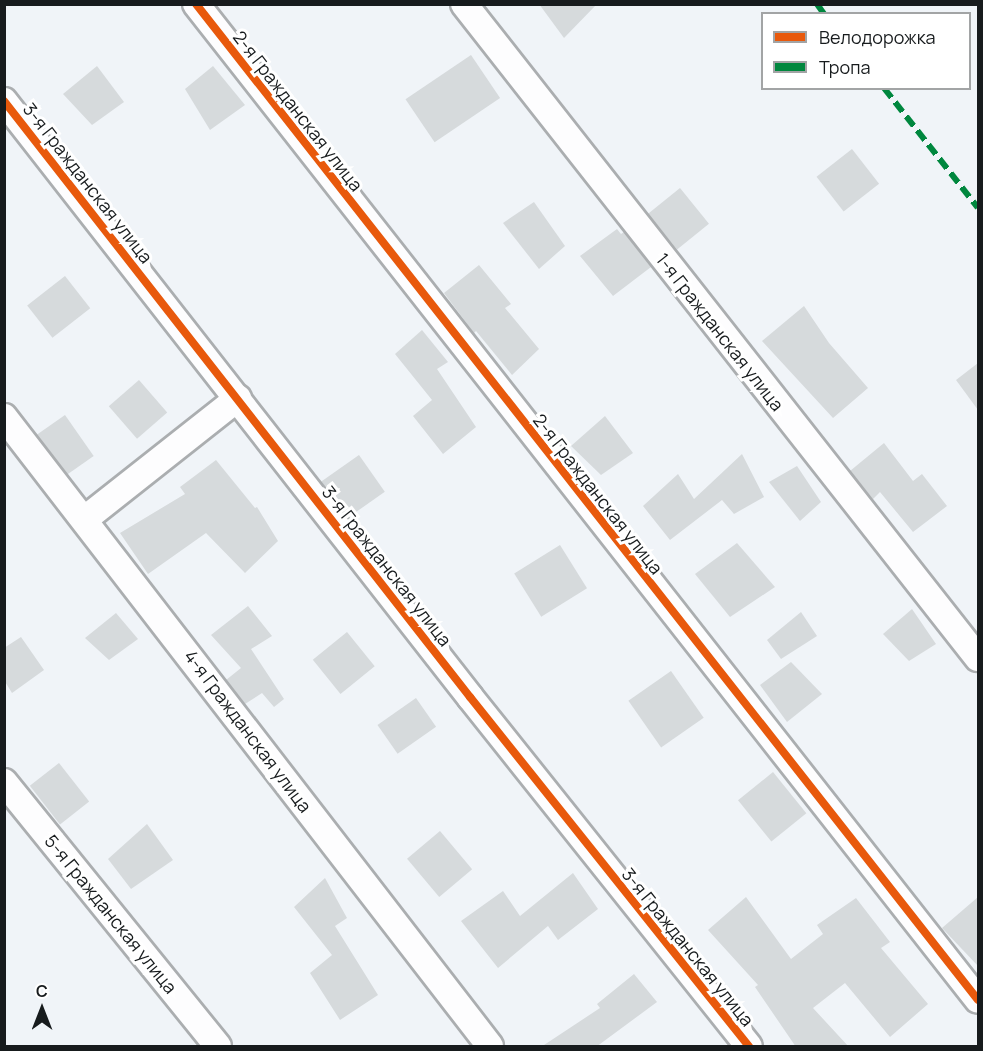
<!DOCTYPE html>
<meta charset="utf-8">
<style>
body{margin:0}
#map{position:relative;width:983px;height:1051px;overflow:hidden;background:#f0f4f8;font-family:Manrope,sans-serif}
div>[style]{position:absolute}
.building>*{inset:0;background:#d6dadc;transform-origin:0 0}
.roads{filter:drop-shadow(2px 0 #abaeb0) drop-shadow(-2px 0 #abaeb0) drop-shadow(0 2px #abaeb0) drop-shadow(0 -2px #abaeb0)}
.minor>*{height:26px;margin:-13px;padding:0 13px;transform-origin:13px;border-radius:13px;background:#fdfdfe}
.quiet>*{height:6px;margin-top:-3px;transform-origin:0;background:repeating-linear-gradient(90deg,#00873e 0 12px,transparent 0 18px)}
.cycleway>*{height:8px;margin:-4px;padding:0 4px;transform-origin:4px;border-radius:4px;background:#e8590c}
span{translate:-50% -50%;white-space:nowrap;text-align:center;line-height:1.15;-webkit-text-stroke:6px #fff;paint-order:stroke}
.street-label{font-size:18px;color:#171b1d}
.frame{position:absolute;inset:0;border:6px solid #171b1d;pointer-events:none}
.legend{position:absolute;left:761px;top:12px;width:210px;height:78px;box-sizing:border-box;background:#fff;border:2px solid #a2a4a5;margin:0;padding:8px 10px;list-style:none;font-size:18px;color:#171b1d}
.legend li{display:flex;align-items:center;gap:12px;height:30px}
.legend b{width:30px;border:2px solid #a2a4a5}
.north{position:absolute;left:12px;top:979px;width:60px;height:60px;-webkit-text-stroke:4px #fff;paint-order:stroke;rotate:0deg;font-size:16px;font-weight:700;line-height:24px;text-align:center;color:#171b1d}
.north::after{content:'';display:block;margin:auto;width:21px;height:27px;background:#171b1d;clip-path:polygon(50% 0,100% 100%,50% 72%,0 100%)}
</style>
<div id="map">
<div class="building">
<i style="clip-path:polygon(539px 4px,597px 4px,564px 38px)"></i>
<i style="left:471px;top:55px;width:52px;height:79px;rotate:56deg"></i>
<i style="clip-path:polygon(97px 66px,124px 102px,92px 125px,63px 94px)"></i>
<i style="clip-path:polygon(213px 66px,245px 105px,210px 130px,185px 89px)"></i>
<i style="left:852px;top:149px;width:44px;height:45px;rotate:52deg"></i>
<i style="left:680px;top:188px;width:46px;height:41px;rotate:51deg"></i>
<i style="clip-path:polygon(534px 202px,565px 246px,539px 269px,503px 223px)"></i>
<i style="clip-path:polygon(617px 229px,621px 234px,624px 232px,651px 267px,613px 296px,580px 256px)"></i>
<i style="clip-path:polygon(479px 265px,511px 304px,505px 308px,539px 349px,512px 375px,476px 331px,474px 333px,444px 293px)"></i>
<i style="left:65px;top:276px;width:41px;height:48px;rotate:52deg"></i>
<i style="clip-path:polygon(804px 306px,829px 343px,868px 388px,833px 418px,762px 341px)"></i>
<i style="clip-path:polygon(422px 330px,448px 362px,437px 369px,476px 427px,443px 454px,413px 416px,432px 400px,395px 354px)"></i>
<i style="clip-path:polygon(978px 363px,978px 410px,956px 380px)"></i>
<i style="left:139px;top:380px;width:43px;height:40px;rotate:49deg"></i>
<i style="left:65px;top:415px;width:50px;height:34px;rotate:55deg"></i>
<i style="clip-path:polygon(605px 416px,633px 453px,601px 475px,571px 446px)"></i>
<i style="clip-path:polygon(884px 443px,913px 481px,922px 474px,947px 506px,913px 532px,880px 492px,873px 499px,850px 471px)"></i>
<i style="clip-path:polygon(742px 454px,764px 497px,734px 514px,722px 500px,670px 540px,643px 506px,678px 474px,694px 499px)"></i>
<i style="left:359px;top:455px;width:45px;height:46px;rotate:55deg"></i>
<i style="clip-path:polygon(216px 460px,255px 508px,257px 507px,278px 541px,245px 573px,206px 533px,148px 574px,120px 533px,185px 494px,180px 487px)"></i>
<i style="clip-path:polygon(797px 466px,821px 502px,800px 521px,769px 482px)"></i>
<i style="clip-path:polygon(737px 543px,775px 587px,730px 617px,695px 574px)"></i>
<i style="left:560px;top:545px;width:51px;height:54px;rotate:58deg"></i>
<i style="clip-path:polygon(248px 606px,272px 636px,251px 649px,284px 699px,274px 707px,262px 693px,245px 704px,226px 680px,241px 668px,211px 635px)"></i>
<i style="clip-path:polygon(912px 609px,936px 644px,909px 661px,883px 634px)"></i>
<i style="clip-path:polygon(801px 612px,817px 636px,781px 659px,767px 640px)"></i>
<i style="clip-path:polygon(116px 613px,138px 639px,109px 660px,85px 638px)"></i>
<i style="left:347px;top:632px;width:44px;height:44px;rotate:51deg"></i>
<i style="clip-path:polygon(21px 637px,44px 670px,12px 693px,4px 680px,4px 648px)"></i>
<i style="clip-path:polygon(791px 662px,822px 694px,787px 722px,760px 685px)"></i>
<i style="left:671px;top:671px;width:57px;height:52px;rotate:55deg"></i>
<i style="left:416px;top:698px;width:35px;height:47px;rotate:55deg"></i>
<i style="left:59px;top:763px;width:49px;height:37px;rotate:52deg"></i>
<i style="left:773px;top:772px;width:53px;height:45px;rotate:51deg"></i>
<i style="clip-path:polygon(147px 824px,173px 860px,131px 889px,108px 859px)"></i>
<i style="left:440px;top:831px;width:50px;height:43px;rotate:50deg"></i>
<i style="clip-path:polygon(573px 873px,598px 909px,558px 940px,548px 926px,498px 968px,461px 921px,503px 891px,520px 916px)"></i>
<i style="clip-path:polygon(325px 878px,347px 918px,335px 926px,378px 995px,340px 1020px,310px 973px,332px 955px,294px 907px)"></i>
<i style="clip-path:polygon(746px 897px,791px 959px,823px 934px,817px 925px,856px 898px,890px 942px,881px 948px,928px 1004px,890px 1037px,845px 983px,813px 1008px,849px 1047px,796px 1047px,755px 987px,758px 985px,708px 930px)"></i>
<i style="clip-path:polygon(978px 897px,978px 966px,942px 928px)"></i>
<i style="clip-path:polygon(634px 974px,657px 1002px,596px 1047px,541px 1047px,600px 1008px,597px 1004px)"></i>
</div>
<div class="roads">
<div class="minor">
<i style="left:196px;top:4px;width:1266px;rotate:51.86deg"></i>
<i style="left:464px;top:4px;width:832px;rotate:51.84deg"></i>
<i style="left:4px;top:101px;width:757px;rotate:51.98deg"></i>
<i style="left:470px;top:697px;width:447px;rotate:51.4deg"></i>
<i style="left:4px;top:417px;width:795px;rotate:52.31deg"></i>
<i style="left:85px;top:519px;width:195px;rotate:-38.3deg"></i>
<i style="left:4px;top:782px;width:340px;rotate:51deg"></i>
</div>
</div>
<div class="quiet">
<i style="left:817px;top:4px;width:12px;rotate:55deg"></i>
<i style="left:884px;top:88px;width:152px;rotate:51.9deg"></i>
</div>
<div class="cycleway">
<i style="left:196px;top:4px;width:1266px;rotate:51.86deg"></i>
<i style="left:4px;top:101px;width:757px;rotate:51.98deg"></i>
<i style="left:470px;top:697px;width:447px;rotate:51.4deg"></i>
</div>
<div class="street-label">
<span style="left:298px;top:111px;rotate:52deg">2-я Гражданская улица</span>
<span style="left:88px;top:183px;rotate:52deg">3-я Гражданская улица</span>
<span style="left:720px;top:332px;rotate:52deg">1-я Гражданская улица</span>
<span style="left:598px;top:494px;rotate:52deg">2-я Гражданская улица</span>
<span style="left:387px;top:566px;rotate:52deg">3-я Гражданская улица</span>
<span style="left:248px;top:731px;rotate:53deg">4-я Гражданская улица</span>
<span style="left:111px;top:914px;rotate:51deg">5-я Гражданская улица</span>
<span style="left:688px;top:947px;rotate:51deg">3-я Гражданская улица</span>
</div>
<div class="frame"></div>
<ul class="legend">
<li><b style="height:8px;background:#e8590c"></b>Велодорожка</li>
<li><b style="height:8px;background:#00873e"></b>Тропа</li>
</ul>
<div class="north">С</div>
</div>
